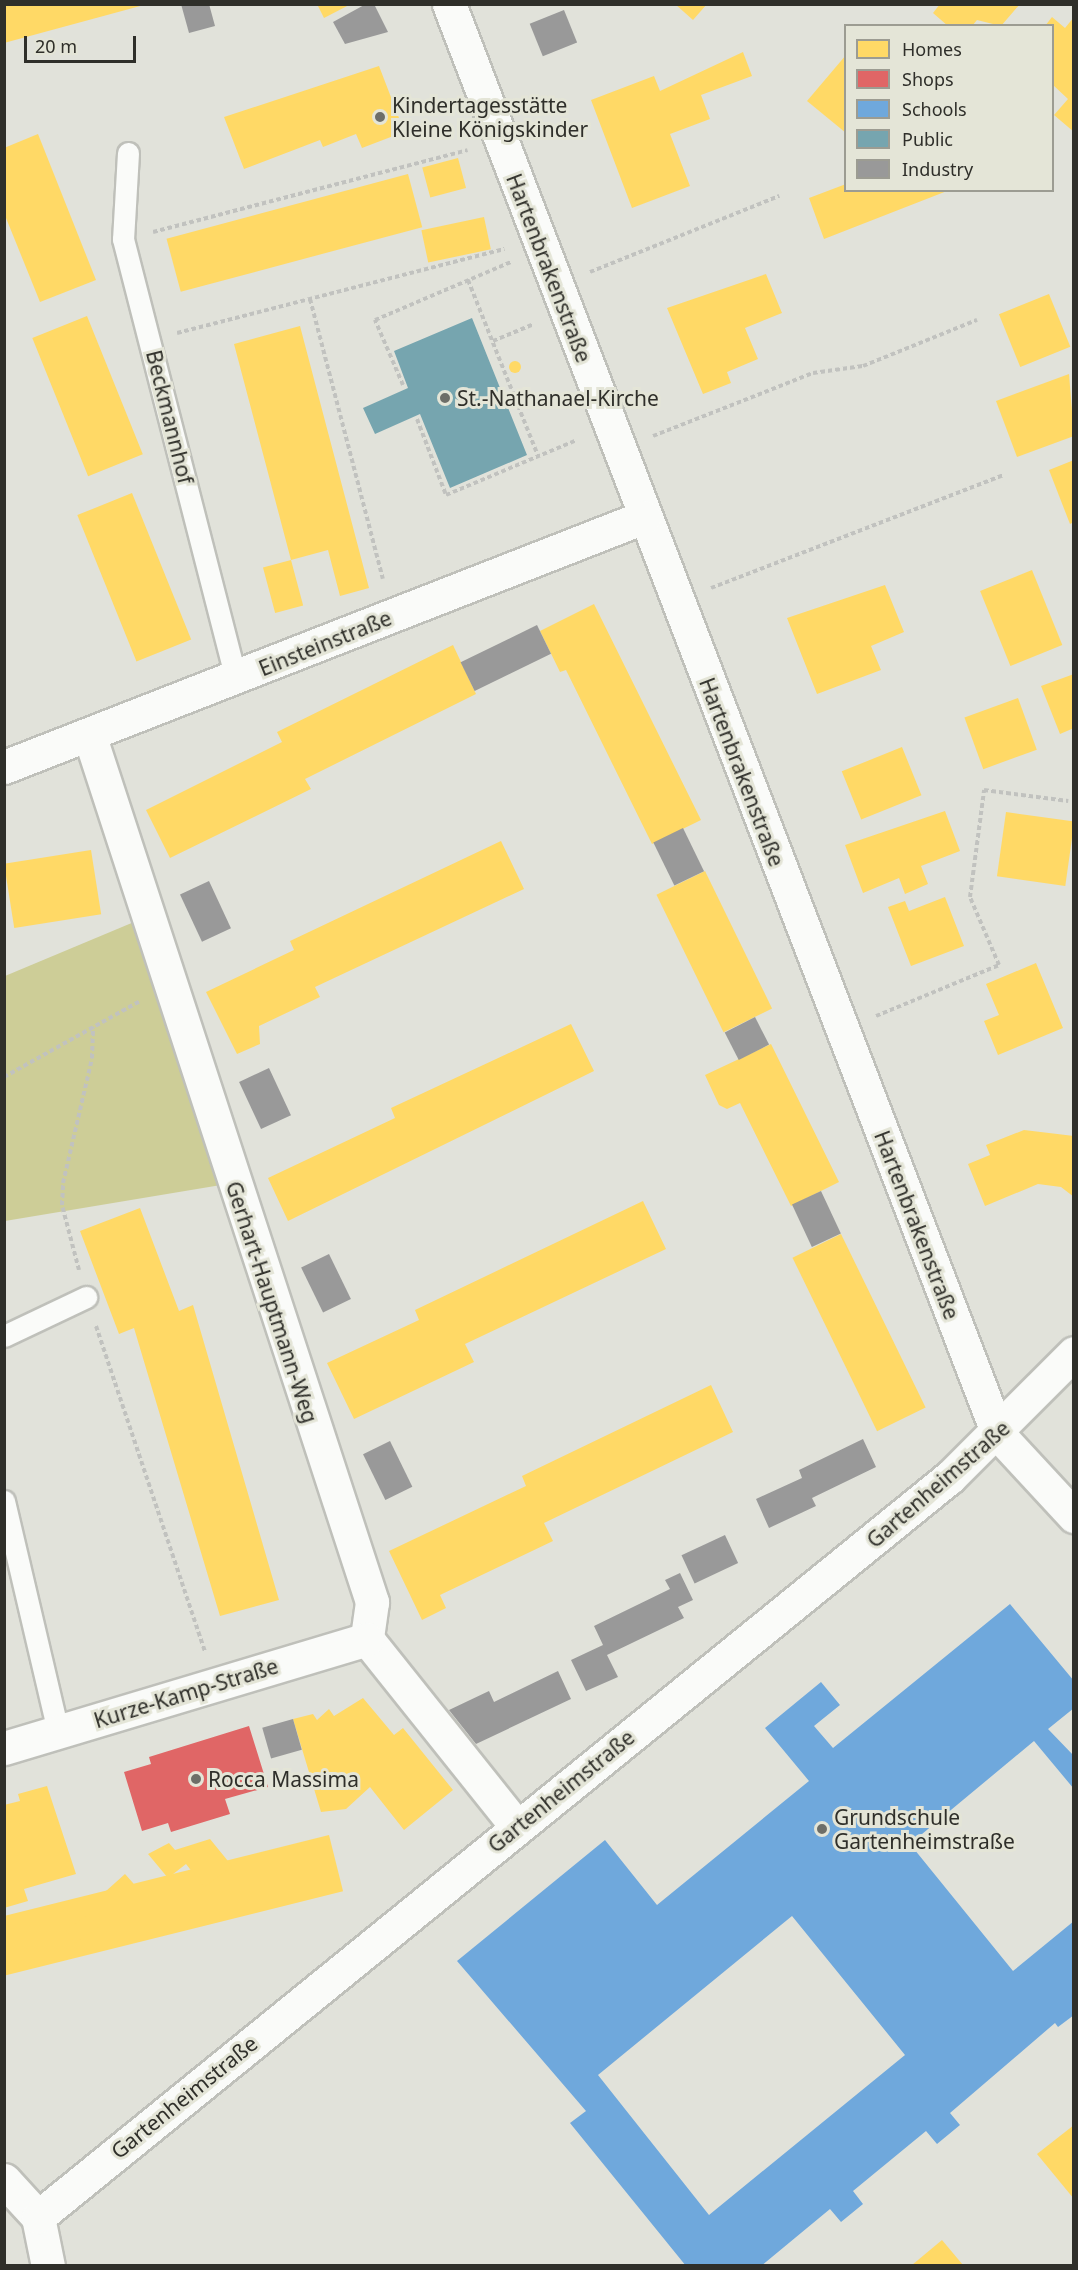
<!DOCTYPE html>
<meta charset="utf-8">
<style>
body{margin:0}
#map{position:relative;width:1078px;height:2270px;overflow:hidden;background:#e1e2da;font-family:"Noto Sans",sans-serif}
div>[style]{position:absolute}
.green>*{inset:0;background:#cdcd97}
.homes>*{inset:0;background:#ffd966;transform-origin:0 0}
.round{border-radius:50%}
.shops>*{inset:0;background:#e06666}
.schools>*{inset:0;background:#6fa8dc}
.public>*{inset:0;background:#76a5af}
.industry>*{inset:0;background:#999;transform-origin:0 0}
.path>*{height:4px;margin-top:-2px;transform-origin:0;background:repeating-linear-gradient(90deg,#c1c2bf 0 4.5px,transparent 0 7.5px)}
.roads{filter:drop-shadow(2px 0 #bfc0ba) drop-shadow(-2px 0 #bfc0ba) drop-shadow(0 2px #bfc0ba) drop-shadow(0 -2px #bfc0ba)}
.service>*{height:21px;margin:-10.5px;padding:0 10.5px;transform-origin:10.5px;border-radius:10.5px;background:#fafbf9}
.minor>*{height:33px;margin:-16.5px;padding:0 16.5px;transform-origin:16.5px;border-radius:16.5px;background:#fafbf9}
.dots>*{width:16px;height:16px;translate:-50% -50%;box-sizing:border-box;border:3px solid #e4e5d7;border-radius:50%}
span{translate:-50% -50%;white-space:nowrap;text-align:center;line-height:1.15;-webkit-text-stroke:6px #e4e5d7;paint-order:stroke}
.poi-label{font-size:21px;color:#2f2f2a}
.left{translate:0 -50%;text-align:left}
.street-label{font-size:21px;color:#2f2f2a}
.frame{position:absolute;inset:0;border:6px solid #2f2f2a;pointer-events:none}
.legend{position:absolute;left:844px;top:24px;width:210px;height:168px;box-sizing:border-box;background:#e4e5d7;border:2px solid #9c9c92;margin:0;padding:8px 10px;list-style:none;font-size:18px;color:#2f2f2a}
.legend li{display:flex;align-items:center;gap:12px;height:30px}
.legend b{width:30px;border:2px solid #9c9c92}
.scale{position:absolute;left:24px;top:36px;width:112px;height:27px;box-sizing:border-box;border:3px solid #2f2f2a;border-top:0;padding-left:8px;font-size:18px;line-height:21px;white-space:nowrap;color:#2f2f2a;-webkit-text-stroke:4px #e4e5d7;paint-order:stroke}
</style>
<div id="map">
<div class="green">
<i style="clip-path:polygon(134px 922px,221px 1185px,5px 1221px,5px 976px)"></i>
</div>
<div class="homes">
<i style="clip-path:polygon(4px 4px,144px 4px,144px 5px,4px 43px)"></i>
<i style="clip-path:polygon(317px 4px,351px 4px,324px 18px)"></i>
<i style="clip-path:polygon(675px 4px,707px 4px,693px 20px)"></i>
<i style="clip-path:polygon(940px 4px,1020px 4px,1001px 26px,977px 20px,972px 26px,948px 26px,933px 13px)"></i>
<i style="clip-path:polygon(1052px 17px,1065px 28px,1074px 17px,1074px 132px,1054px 115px,1068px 99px,1053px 85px,1053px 26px,1045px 26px)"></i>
<i style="clip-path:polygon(743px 52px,752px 76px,701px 95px,710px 119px,670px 134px,690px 186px,632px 208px,591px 100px,654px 76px,660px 91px)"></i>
<i style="clip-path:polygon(846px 55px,846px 133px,807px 101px)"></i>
<i style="clip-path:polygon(379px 66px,399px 118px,391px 121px,396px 135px,362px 148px,356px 134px,323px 147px,320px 140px,244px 169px,224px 117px)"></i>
<i style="clip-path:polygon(38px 134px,96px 280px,40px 302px,4px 213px,4px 148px)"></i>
<i style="left:458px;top:158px;width:31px;height:37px;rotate:75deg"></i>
<i style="left:408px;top:174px;width:55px;height:250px;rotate:75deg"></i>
<i style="clip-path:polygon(846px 184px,846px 190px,947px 191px,824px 239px,809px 198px)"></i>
<i style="left:484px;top:217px;width:33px;height:64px;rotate:78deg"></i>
<i style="clip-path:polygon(766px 274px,782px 313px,745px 328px,758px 359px,727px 372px,731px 383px,703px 394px,667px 308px)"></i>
<i style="left:1049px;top:294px;width:57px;height:54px;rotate:68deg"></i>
<i style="left:87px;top:316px;width:149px;height:59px;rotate:68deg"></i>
<i style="clip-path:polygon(300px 326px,369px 588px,340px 596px,328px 550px,291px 560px,234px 344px)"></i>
<i class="round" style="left:509px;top:361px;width:12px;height:12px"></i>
<i style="clip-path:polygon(1069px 374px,1074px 436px,1017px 457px,996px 401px)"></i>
<i style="clip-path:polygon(1074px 460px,1074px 522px,1070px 524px,1049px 470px)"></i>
<i style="left:132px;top:493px;width:158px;height:59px;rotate:68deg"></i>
<i style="left:291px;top:560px;width:47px;height:29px;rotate:75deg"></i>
<i style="left:1032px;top:570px;width:81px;height:56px;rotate:68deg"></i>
<i style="clip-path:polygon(885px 585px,904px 632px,871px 646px,881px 670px,817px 694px,787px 618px)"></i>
<i style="clip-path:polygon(594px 604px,701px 820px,652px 844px,566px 670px,560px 672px,540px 631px)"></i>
<i style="clip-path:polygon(453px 645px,476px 694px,305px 779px,311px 789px,170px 858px,146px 810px,282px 742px,277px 732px)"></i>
<i style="clip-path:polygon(1074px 674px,1074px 728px,1060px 734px,1041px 686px)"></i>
<i style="left:1018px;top:698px;width:55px;height:57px;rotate:70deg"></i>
<i style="left:902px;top:747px;width:52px;height:65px;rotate:68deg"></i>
<i style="clip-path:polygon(945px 811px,960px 851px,921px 866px,928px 884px,905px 894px,899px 878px,863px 893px,845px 845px)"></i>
<i style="left:1006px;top:812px;width:69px;height:65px;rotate:8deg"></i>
<i style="clip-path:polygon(501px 841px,524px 889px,315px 987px,320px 997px,259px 1026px,260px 1044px,237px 1054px,206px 992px,294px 950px,290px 941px)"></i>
<i style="left:91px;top:850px;width:65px;height:88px;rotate:81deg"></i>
<i style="left:705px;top:871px;width:153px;height:54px;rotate:64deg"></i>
<i style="clip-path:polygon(945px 897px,964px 946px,911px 966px,888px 907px,905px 901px,909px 911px)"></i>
<i style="clip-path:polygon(1036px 963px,1063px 1028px,998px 1055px,984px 1021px,999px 1015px,986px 984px)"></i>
<i style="clip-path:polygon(571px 1024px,594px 1071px,288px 1221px,268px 1178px,395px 1118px,391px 1108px)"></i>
<i style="clip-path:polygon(771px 1044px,839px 1182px,791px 1206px,740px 1103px,727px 1109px,719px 1105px,705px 1075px)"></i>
<i style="clip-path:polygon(1024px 1130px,1074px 1136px,1074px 1197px,1061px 1187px,1038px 1184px,985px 1206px,968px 1164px,990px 1155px,986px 1145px)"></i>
<i style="clip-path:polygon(643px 1201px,666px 1249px,465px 1344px,474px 1362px,354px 1419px,327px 1363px,419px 1320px,415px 1310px)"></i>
<i style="clip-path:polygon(140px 1208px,179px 1311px,193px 1305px,279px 1600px,220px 1616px,134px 1328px,119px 1334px,80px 1231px)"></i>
<i style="left:841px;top:1234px;width:193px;height:54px;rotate:64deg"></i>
<i style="clip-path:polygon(711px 1385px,733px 1432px,544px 1523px,553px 1541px,440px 1595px,446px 1608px,422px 1620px,389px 1551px,526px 1486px,522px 1476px)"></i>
<i style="clip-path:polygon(363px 1698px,394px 1735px,403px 1728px,453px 1790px,404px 1830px,370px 1787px,346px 1809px,321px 1812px,293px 1719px,313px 1714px,317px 1720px,329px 1709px,334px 1716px)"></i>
<i style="clip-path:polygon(47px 1786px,76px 1874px,24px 1889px,28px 1901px,4px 1908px,4px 1805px,20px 1801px,18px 1794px)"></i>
<i style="left:329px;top:1835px;width:58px;height:409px;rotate:76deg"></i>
<i style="clip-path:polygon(210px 1839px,232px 1866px,204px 1887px,186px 1864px,168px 1878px,148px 1854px,169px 1843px,175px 1850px)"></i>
<i style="left:125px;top:1874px;width:13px;height:33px;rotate:48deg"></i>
<i style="left:89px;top:1914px;width:16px;height:28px;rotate:55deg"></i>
<i style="clip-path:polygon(1074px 2125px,1074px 2199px,1037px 2154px)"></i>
<i style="clip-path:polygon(942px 2240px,963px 2265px,912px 2265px)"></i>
</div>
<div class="shops">
<i style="clip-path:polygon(249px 1726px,268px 1787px,225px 1799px,230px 1814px,171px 1832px,168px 1823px,142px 1831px,124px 1772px,151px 1764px,149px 1757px)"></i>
</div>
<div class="schools">
<i style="clip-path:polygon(evenodd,1010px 1604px,1074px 1681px,1074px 1708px,1048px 1729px,1074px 1756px,1074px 1789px,1034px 1741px,910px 1844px,1013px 1971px,1074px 1921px,1074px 2015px,1058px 2027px,1055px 2023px,950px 2113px,960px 2125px,937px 2144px,926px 2131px,853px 2191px,863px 2204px,841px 2222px,830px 2209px,761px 2266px,686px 2266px,570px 2123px,586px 2111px,457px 1961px,605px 1840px,657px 1905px,809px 1781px,765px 1728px,821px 1682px,840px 1705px,814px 1726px,833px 1748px,1010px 1604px,792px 1916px,905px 2055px,709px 2215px,598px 2075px,792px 1916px)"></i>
</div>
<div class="public">
<i style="clip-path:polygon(472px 318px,527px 455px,450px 488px,420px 414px,375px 434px,363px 408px,408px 388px,394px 351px)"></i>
</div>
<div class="industry">
<i style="clip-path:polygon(181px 4px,209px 4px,215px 26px,189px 33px)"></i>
<i style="clip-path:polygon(366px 4px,374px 4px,388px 32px,345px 44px,333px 22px)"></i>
<i style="left:564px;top:10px;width:35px;height:37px;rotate:68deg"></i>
<i style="left:537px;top:625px;width:32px;height:85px;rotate:64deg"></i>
<i style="left:683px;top:828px;width:48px;height:33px;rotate:64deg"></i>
<i style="left:209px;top:881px;width:52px;height:32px;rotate:65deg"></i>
<i style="left:755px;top:1017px;width:31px;height:34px;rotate:63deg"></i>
<i style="left:269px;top:1068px;width:52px;height:33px;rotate:65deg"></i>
<i style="left:821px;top:1191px;width:47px;height:32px;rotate:65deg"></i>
<i style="left:329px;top:1254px;width:50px;height:31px;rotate:64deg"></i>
<i style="clip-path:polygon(863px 1439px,876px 1467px,812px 1498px,816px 1506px,769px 1528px,756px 1499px,802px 1478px,799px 1470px)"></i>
<i style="left:390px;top:1441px;width:51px;height:30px;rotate:64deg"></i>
<i style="left:725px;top:1535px;width:31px;height:48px;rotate:65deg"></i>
<i style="clip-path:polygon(680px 1573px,693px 1600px,678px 1607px,684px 1618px,607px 1655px,618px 1677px,586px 1691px,571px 1660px,603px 1645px,594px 1626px,670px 1589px,665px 1580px)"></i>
<i style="clip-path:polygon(558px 1671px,571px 1699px,476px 1744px,449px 1710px,489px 1691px,494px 1702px)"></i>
<i style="left:293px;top:1719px;width:32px;height:32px;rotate:74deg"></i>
</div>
<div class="path">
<i style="left:153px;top:232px;width:325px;rotate:-14.6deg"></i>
<i style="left:590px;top:272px;width:204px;rotate:-21.9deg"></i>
<i style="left:468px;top:280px;width:189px;rotate:68.3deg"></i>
<i style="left:310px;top:299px;width:289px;rotate:75.4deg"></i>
<i style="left:177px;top:333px;width:338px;rotate:-14.4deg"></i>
<i style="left:493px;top:341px;width:44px;rotate:-22.5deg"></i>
<i style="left:403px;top:385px;width:71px;rotate:-113.3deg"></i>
<i style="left:375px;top:320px;width:148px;rotate:-23.1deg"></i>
<i style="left:417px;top:419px;width:81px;rotate:69.1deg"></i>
<i style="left:446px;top:495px;width:142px;rotate:-22.8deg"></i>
<i style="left:653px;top:436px;width:172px;rotate:-21.5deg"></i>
<i style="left:813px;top:373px;width:50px;rotate:-8deg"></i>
<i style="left:863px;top:366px;width:123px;rotate:-22deg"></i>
<i style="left:711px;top:588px;width:314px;rotate:-21.1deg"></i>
<i style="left:876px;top:1016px;width:133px;rotate:-22.5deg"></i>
<i style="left:999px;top:965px;width:74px;rotate:-113.1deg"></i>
<i style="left:970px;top:897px;width:108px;rotate:-82.5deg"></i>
<i style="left:984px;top:790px;width:85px;rotate:7.5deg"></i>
<i style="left:4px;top:1077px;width:156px;rotate:-29.2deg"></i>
<i style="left:79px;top:1270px;width:67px;rotate:-104.7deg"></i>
<i style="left:62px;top:1205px;width:22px;rotate:-87deg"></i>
<i style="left:63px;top:1183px;width:128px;rotate:-76.9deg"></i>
<i style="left:92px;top:1058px;width:31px;rotate:-88deg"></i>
<i style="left:96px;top:1326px;width:344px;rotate:71.5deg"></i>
</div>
<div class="roads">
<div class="service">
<i style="left:128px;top:153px;width:86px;rotate:93.3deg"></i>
<i style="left:123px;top:239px;width:453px;rotate:75.6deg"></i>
<i style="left:4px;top:1336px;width:91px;rotate:-25.4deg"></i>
<i style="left:4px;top:1501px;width:236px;rotate:76.8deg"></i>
</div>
<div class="minor">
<i style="left:449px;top:4px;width:1532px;rotate:69deg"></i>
<i style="left:998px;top:1434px;width:112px;rotate:47.2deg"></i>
<i style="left:90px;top:737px;width:910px;rotate:71.94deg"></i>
<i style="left:372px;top:1602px;width:37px;rotate:98deg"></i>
<i style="left:4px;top:767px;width:687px;rotate:-21.34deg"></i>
<i style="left:367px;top:1639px;width:241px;rotate:51.4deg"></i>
<i style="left:4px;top:1748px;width:379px;rotate:-16.7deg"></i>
<i style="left:4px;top:2180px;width:50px;rotate:47.4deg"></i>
<i style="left:38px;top:2217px;width:50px;rotate:78.5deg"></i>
<i style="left:38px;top:2217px;width:1174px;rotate:-39.06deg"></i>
<i style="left:950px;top:1477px;width:175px;rotate:-45deg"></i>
</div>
</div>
<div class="dots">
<i style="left:380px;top:117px;background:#6d6e68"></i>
<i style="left:445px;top:398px;background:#6d6e68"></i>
<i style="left:196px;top:1779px;background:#6d6e68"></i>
<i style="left:822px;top:1829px;background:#6d6e68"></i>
</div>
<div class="poi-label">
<span class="left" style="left:392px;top:117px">Kindertagesstätte<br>Kleine Königskinder</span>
<span class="left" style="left:457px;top:398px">St.-Nathanael-Kirche</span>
<span class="left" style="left:208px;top:1779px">Rocca Massima</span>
<span class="left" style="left:834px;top:1829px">Grundschule<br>Gartenheimstraße</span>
</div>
<div class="street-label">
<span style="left:549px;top:268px;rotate:69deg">Hartenbrakenstraße</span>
<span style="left:170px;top:417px;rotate:76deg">Beckmannhof</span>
<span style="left:325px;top:643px;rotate:-22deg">Einsteinstraße</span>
<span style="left:742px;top:772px;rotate:69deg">Hartenbrakenstraße</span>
<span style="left:917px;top:1225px;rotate:69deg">Hartenbrakenstraße</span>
<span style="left:272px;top:1302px;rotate:72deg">Gerhart-Hauptmann-Weg</span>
<span style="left:938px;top:1484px;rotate:-41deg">Gartenheimstraße</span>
<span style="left:186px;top:1693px;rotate:-17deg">Kurze-Kamp-Straße</span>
<span style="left:561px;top:1791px;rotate:-39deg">Gartenheimstraße</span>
<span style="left:184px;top:2097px;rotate:-39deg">Gartenheimstraße</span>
</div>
<div class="frame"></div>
<ul class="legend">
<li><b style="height:16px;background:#ffd966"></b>Homes</li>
<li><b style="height:16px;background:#e06666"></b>Shops</li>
<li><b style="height:16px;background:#6fa8dc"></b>Schools</li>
<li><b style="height:16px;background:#76a5af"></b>Public</li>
<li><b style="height:16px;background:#999"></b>Industry</li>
</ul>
<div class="scale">20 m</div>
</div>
